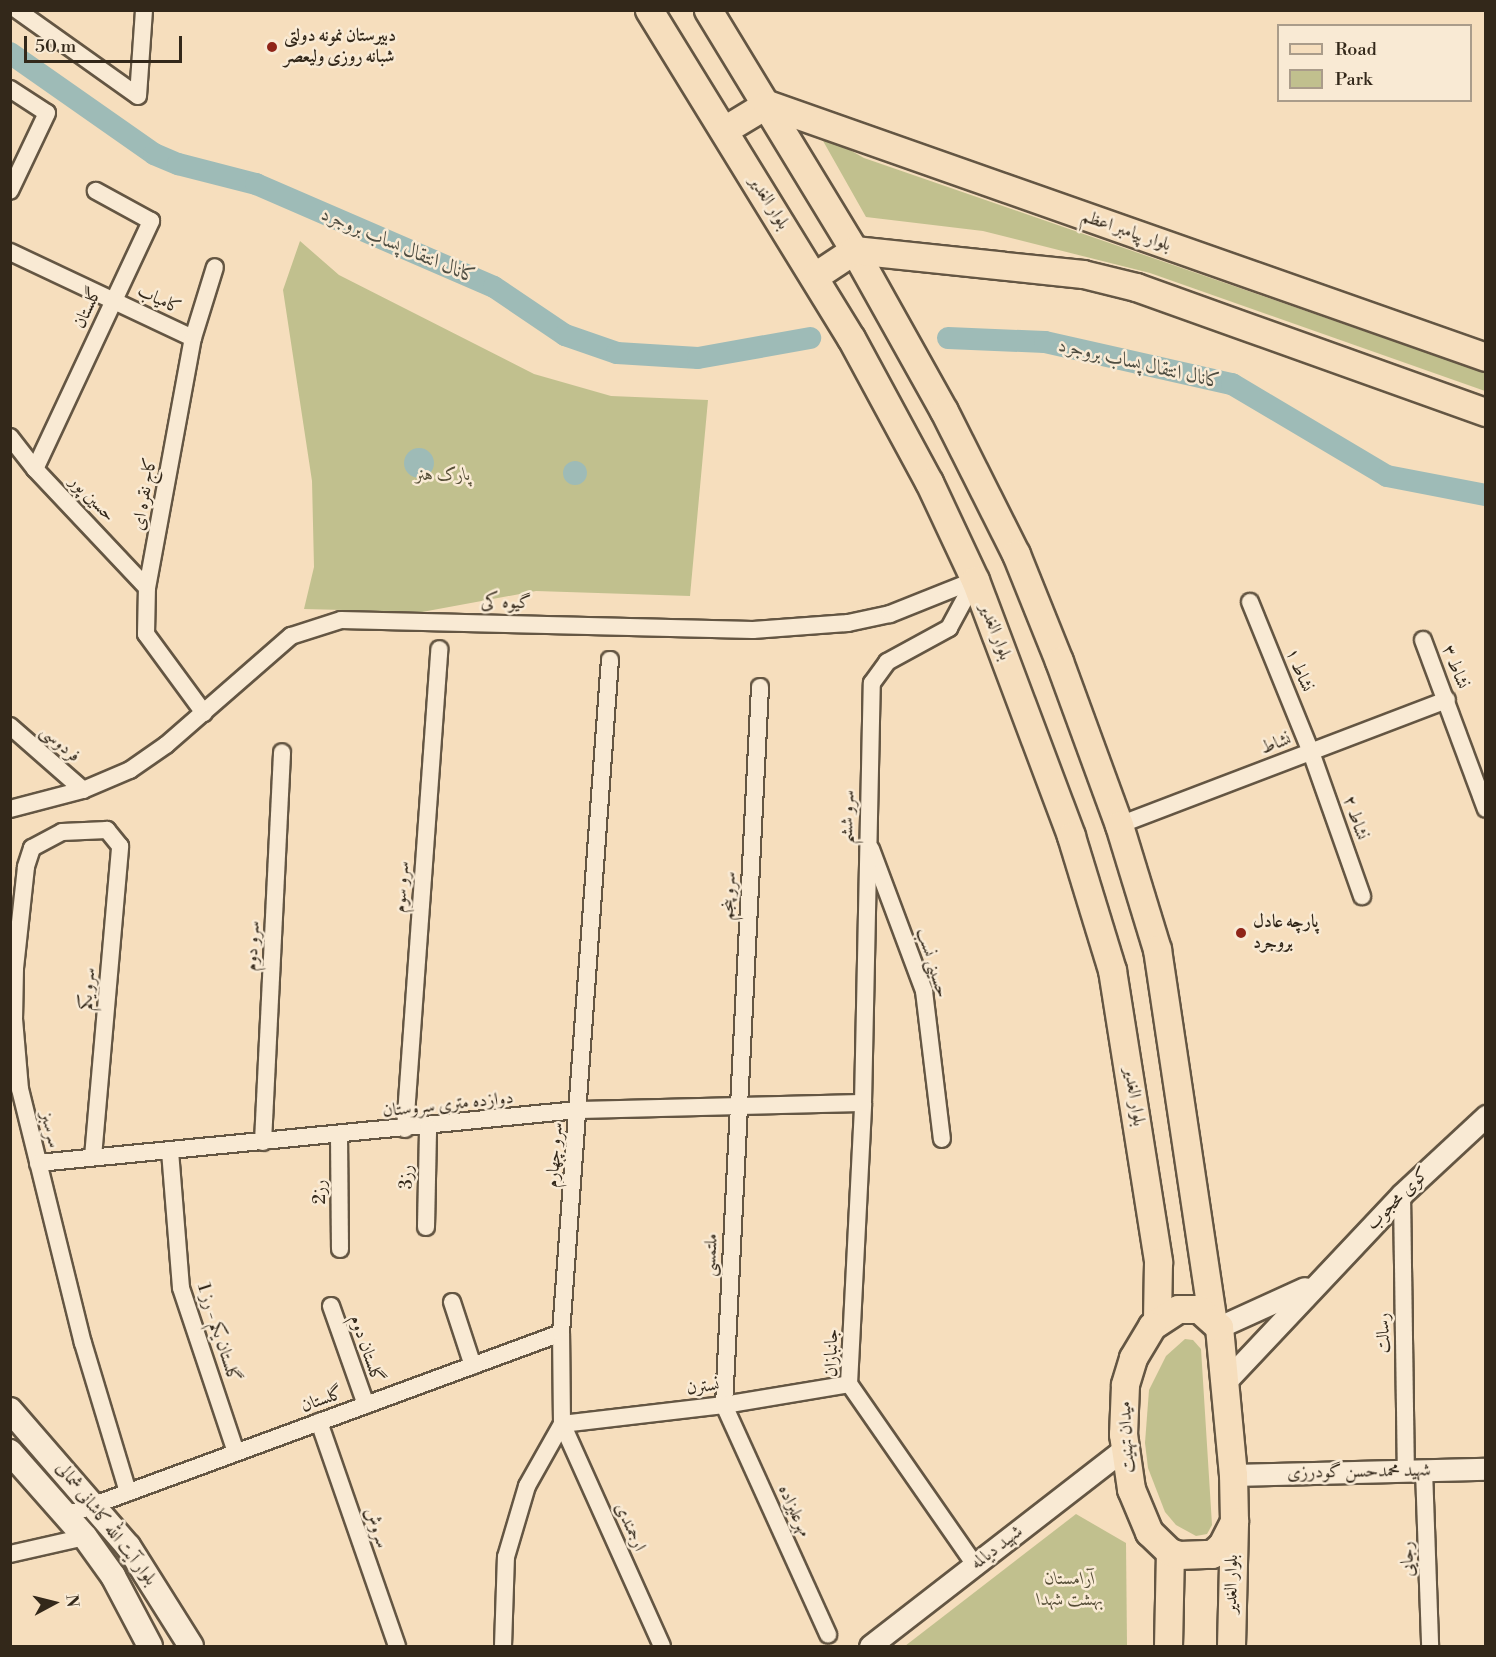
<!DOCTYPE html>
<meta charset="utf-8">
<style>
body{margin:0}
#map{position:relative;width:1496px;height:1657px;overflow:hidden;background:#f6debd;font-family:"Libre Bodoni",Amiri,serif}
div>[style]{position:absolute}
.green>*{inset:0;background:#c1c08e}
.water>*{inset:0;background:#9ebbb7}
.round{border-radius:50%}
.canal>*{height:22px;margin:-11px;padding:0 11px;transform-origin:11px;border-radius:11px;background:#9ebbb7}
.roads{filter:drop-shadow(2px 0 #645643) drop-shadow(-2px 0 #645643) drop-shadow(0 2px #645643) drop-shadow(0 -2px #645643)}
.minor>*{height:16px;margin:-8px;padding:0 8px;transform-origin:8px;border-radius:8px;background:#f9ead4}
.tertiary>*{height:21px;margin:-10.5px;padding:0 10.5px;transform-origin:10.5px;border-radius:10.5px;background:#f9ead4}
.secondary>*{height:24px;margin:-12px;padding:0 12px;transform-origin:12px;border-radius:12px;background:#f9ead4}
.primary>*{height:27px;margin:-13.5px;padding:0 13.5px;transform-origin:13.5px;border-radius:13.5px;background:#f6debd}
.dots>*{width:16px;height:16px;translate:-50% -50%;box-sizing:border-box;border:3px solid #f9ead4;border-radius:50%}
span{translate:-50% -50%;white-space:nowrap;text-align:center;line-height:1.15;-webkit-text-stroke:5px #f9ead4;paint-order:stroke}
.poi-label{font-size:18px;color:#33281a;font-weight:700}
.left{translate:0 -50%;text-align:left}
.street-label{font-size:18px;color:#33281a}
.park-label{font-size:18px;color:#564e37;font-style:italic}
.water-label{font-size:20px;color:#4e4d41;font-style:italic}
.frame{position:absolute;inset:0;border:12px solid #33281a;pointer-events:none}
.legend{position:absolute;left:1277px;top:24px;width:195px;height:78px;box-sizing:border-box;background:#f9ead4;border:2px solid #aa9c8a;margin:0;padding:8px 10px;list-style:none;font-size:18px;color:#33281a}
.legend li{display:flex;align-items:center;gap:12px;height:30px}
.legend b{width:30px;border:2px solid #aa9c8a}
.north{position:absolute;left:24px;top:1573px;width:60px;height:60px;-webkit-text-stroke:4px #f9ead4;paint-order:stroke;rotate:83deg;font-size:16px;font-weight:700;line-height:24px;text-align:center;color:#33281a}
.north::after{content:'';display:block;margin:auto;width:21px;height:27px;background:#33281a;clip-path:polygon(50% 0,100% 100%,50% 72%,0 100%)}
.scale{position:absolute;left:24px;top:36px;width:158px;height:27px;box-sizing:border-box;border:3px solid #33281a;border-top:0;padding-left:8px;font-size:18px;line-height:21px;white-space:nowrap;color:#33281a;-webkit-text-stroke:4px #f9ead4;paint-order:stroke}
</style>
<div id="map">
<div class="green">
<i style="clip-path:polygon(818px 132px,864px 158px,1485px 373px,1485px 391px,1150px 273px,983px 231px,866px 217px)"></i>
<i style="clip-path:polygon(300px 241px,339px 275px,534px 374px,611px 396px,708px 400px,690px 596px,536px 591px,422px 612px,304px 609px,314px 567px,312px 481px,283px 290px)"></i>
<i style="clip-path:polygon(1185px 1339px,1193px 1340px,1201px 1349px,1212px 1525px,1207px 1534px,1196px 1536px,1176px 1525px,1165px 1512px,1148px 1468px,1145px 1443px,1149px 1390px,1166px 1356px)"></i>
<i style="clip-path:polygon(1076px 1514px,1126px 1543px,1127px 1646px,905px 1646px)"></i>
</div>
<div class="water">
<i class="round" style="left:404px;top:448px;width:30px;height:30px"></i>
<i class="round" style="left:563px;top:461px;width:24px;height:24px"></i>
</div>
<div class="canal">
<i style="left:10px;top:53px;width:176px;rotate:35deg"></i>
<i style="left:154px;top:154px;width:26px;rotate:23deg"></i>
<i style="left:178px;top:164px;width:81px;rotate:14.4deg"></i>
<i style="left:256px;top:184px;width:259px;rotate:23.4deg"></i>
<i style="left:494px;top:287px;width:86px;rotate:34.1deg"></i>
<i style="left:565px;top:335px;width:55px;rotate:19.1deg"></i>
<i style="left:617px;top:353px;width:81px;rotate:3.5deg"></i>
<i style="left:698px;top:358px;width:114px;rotate:-10.1deg"></i>
<i style="left:948px;top:338px;width:97px;rotate:2.4deg"></i>
<i style="left:1045px;top:342px;width:192px;rotate:12.7deg"></i>
<i style="left:1232px;top:384px;width:180px;rotate:30.7deg"></i>
<i style="left:1387px;top:476px;width:101px;rotate:10.9deg"></i>
</div>
<div class="roads">
<div class="minor">
<i style="left:17px;top:10px;width:148px;rotate:35.4deg"></i>
<i style="left:10px;top:89px;width:44px;rotate:33deg"></i>
<i style="left:47px;top:113px;width:86px;rotate:115.4deg"></i>
<i style="left:138px;top:96px;width:86px;rotate:-86deg"></i>
<i style="left:10px;top:252px;width:202px;rotate:25.2deg"></i>
<i style="left:10px;top:437px;width:41px;rotate:52deg"></i>
<i style="left:35px;top:469px;width:163px;rotate:46.7deg"></i>
<i style="left:35px;top:469px;width:274px;rotate:-64.9deg"></i>
<i style="left:151px;top:221px;width:63px;rotate:-151.4deg"></i>
<i style="left:1250px;top:602px;width:162px;rotate:67.9deg"></i>
<i style="left:1311px;top:752px;width:153px;rotate:70.5deg"></i>
<i style="left:1423px;top:640px;width:180px;rotate:69.6deg"></i>
<i style="left:760px;top:687px;width:719px;rotate:92.87deg"></i>
<i style="left:724px;top:1405px;width:252px;rotate:65.6deg"></i>
<i style="left:204px;top:713px;width:98px;rotate:-126.3deg"></i>
<i style="left:146px;top:634px;width:46px;rotate:-88.8deg"></i>
<i style="left:147px;top:588px;width:254px;rotate:-79.6deg"></i>
<i style="left:193px;top:338px;width:74px;rotate:-72.8deg"></i>
<i style="left:10px;top:726px;width:97px;rotate:41.2deg"></i>
<i style="left:10px;top:809px;width:75px;rotate:-14.6deg"></i>
<i style="left:83px;top:790px;width:51px;rotate:-23.1deg"></i>
<i style="left:130px;top:770px;width:44px;rotate:-34.8deg"></i>
<i style="left:166px;top:745px;width:166px;rotate:-41.1deg"></i>
<i style="left:291px;top:636px;width:52px;rotate:-17.7deg"></i>
<i style="left:341px;top:620px;width:412px;rotate:1.4deg"></i>
<i style="left:753px;top:630px;width:95px;rotate:-4.2deg"></i>
<i style="left:848px;top:623px;width:43px;rotate:-12.1deg"></i>
<i style="left:890px;top:614px;width:92px;rotate:-21.8deg"></i>
<i style="left:1119px;top:825px;width:351px;rotate:-20.9deg"></i>
<i style="left:871px;top:849px;width:152px;rotate:69.5deg"></i>
<i style="left:924px;top:991px;width:149px;rotate:83.1deg"></i>
<i style="left:405px;top:1129px;width:481px;rotate:-85.9deg"></i>
<i style="left:339px;top:1135px;width:114px;rotate:89.5deg"></i>
<i style="left:263px;top:1142px;width:390px;rotate:-87.2deg"></i>
<i style="left:170px;top:1151px;width:137px;rotate:85.4deg"></i>
<i style="left:181px;top:1288px;width:173px;rotate:71.5deg"></i>
<i style="left:93px;top:1157px;width:312px;rotate:-85deg"></i>
<i style="left:120px;top:846px;width:21px;rotate:-129deg"></i>
<i style="left:107px;top:830px;width:45px;rotate:177.5deg"></i>
<i style="left:62px;top:832px;width:34px;rotate:152deg"></i>
<i style="left:32px;top:848px;width:20px;rotate:108deg"></i>
<i style="left:26px;top:867px;width:102px;rotate:96.2deg"></i>
<i style="left:15px;top:968px;width:51px;rotate:91.1deg"></i>
<i style="left:14px;top:1019px;width:70px;rotate:85.1deg"></i>
<i style="left:20px;top:1089px;width:262px;rotate:76.1deg"></i>
<i style="left:83px;top:1343px;width:156px;rotate:73.2deg"></i>
<i style="left:38px;top:1163px;width:543px;rotate:-5.61deg"></i>
<i style="left:578px;top:1110px;width:285px;rotate:-1.4deg"></i>
<i style="left:1402px;top:1194px;width:277px;rotate:89.2deg"></i>
<i style="left:426px;top:1227px;width:99px;rotate:-88.8deg"></i>
<i style="left:452px;top:1302px;width:67px;rotate:71.8deg"></i>
<i style="left:331px;top:1306px;width:105px;rotate:70.5deg"></i>
<i style="left:319px;top:1422px;width:237px;rotate:70.8deg"></i>
<i style="left:1424px;top:1470px;width:176px;rotate:88deg"></i>
<i style="left:67px;top:1515px;width:526px;rotate:-20.22deg"></i>
<i style="left:10px;top:1554px;width:77px;rotate:-12.8deg"></i>
<i style="left:975px;top:1565px;width:221px;rotate:-124.8deg"></i>
<i style="left:849px;top:1384px;width:281px;rotate:-87.1deg"></i>
<i style="left:863px;top:1103px;width:420px;rotate:-88.8deg"></i>
<i style="left:872px;top:683px;width:26px;rotate:-54deg"></i>
<i style="left:887px;top:662px;width:71px;rotate:-28.7deg"></i>
<i style="left:949px;top:628px;width:55px;rotate:-61.6deg"></i>
<i style="left:503px;top:1646px;width:89px;rotate:-88.1deg"></i>
<i style="left:506px;top:1557px;width:74px;rotate:-73.5deg"></i>
<i style="left:527px;top:1486px;width:71px;rotate:-60.6deg"></i>
<i style="left:562px;top:1424px;width:91px;rotate:-90.6deg"></i>
<i style="left:561px;top:1333px;width:675px;rotate:-85.84deg"></i>
<i style="left:662px;top:1646px;width:243px;rotate:-114.2deg"></i>
<i style="left:562px;top:1424px;width:163px;rotate:-6.7deg"></i>
<i style="left:724px;top:1405px;width:127px;rotate:-9.5deg"></i>
</div>
<div class="tertiary">
<i style="left:1219px;top:1327px;width:94px;rotate:-24.4deg"></i>
<i style="left:1225px;top:1382px;width:258px;rotate:-46.7deg"></i>
<i style="left:1402px;top:1194px;width:115px;rotate:-42.9deg"></i>
<i style="left:1233px;top:1475px;width:253px;rotate:-1.4deg"></i>
<i style="left:870px;top:1646px;width:321px;rotate:-37.8deg"></i>
</div>
<div class="secondary">
<i style="left:10px;top:1410px;width:180px;rotate:49.1deg"></i>
<i style="left:128px;top:1546px;width:118px;rotate:57.8deg"></i>
<i style="left:10px;top:1452px;width:113px;rotate:48.6deg"></i>
<i style="left:85px;top:1537px;width:48px;rotate:54.3deg"></i>
<i style="left:113px;top:1576px;width:79px;rotate:62.1deg"></i>
</div>
<div class="primary">
<i style="left:649px;top:10px;width:385px;rotate:58.4deg"></i>
<i style="left:851px;top:338px;width:164px;rotate:61.6deg"></i>
<i style="left:929px;top:482px;width:108px;rotate:64.9deg"></i>
<i style="left:975px;top:580px;width:273px;rotate:69.4deg"></i>
<i style="left:1071px;top:836px;width:140px;rotate:73deg"></i>
<i style="left:1112px;top:970px;width:296px;rotate:81deg"></i>
<i style="left:1158px;top:1262px;width:60px;rotate:91deg"></i>
<i style="left:708px;top:10px;width:281px;rotate:58.7deg"></i>
<i style="left:854px;top:250px;width:184px;rotate:60.8deg"></i>
<i style="left:944px;top:411px;width:160px;rotate:63.3deg"></i>
<i style="left:1016px;top:554px;width:115px;rotate:68.1deg"></i>
<i style="left:1059px;top:661px;width:175px;rotate:69.9deg"></i>
<i style="left:1119px;top:825px;width:130px;rotate:73deg"></i>
<i style="left:1157px;top:949px;width:372px;rotate:81.5deg"></i>
<i style="left:724px;top:130px;width:50px;rotate:-31.2deg"></i>
<i style="left:767px;top:104px;width:762px;rotate:19.39deg"></i>
<i style="left:815px;top:276px;width:47px;rotate:-33.7deg"></i>
<i style="left:854px;top:250px;width:230px;rotate:6deg"></i>
<i style="left:1083px;top:274px;width:55px;rotate:13.8deg"></i>
<i style="left:1136px;top:287px;width:372px;rotate:19.7deg"></i>
<i style="left:1168px;top:1646px;width:94px;rotate:-88.8deg"></i>
<i style="left:1231px;top:1646px;width:125px;rotate:-88.6deg"></i>
<i style="left:1234px;top:1521px;width:46px;rotate:-91.2deg"></i>
<i style="left:1233px;top:1475px;width:149px;rotate:-95.4deg"></i>
<i style="left:1219px;top:1327px;width:27px;rotate:-138deg"></i>
<i style="left:1199px;top:1309px;width:21px;rotate:180deg"></i>
<i style="left:1178px;top:1309px;width:31px;rotate:147deg"></i>
<i style="left:1152px;top:1326px;width:37px;rotate:121deg"></i>
<i style="left:1133px;top:1358px;width:28px;rotate:107deg"></i>
<i style="left:1125px;top:1385px;width:49px;rotate:92.3deg"></i>
<i style="left:1123px;top:1434px;width:56px;rotate:81.7deg"></i>
<i style="left:1131px;top:1489px;width:47px;rotate:67.3deg"></i>
<i style="left:1149px;top:1532px;width:29px;rotate:44deg"></i>
<i style="left:1170px;top:1552px;width:9px;rotate:18deg"></i>
<i style="left:1179px;top:1555px;width:33px;rotate:-2deg"></i>
<i style="left:1212px;top:1554px;width:13px;rotate:-42deg"></i>
<i style="left:1222px;top:1545px;width:27px;rotate:-63deg"></i>
</div>
</div>
<div class="dots">
<i style="left:272px;top:47px;background:#8f2418"></i>
<i style="left:1241px;top:933px;background:#8f2418"></i>
</div>
<div class="poi-label">
<span class="left" style="left:284px;top:47px">دبیرستان نمونه دولتی<br>شبانه روزی ولیعصر</span>
<span class="left" style="left:1253px;top:933px">پارچه عادل<br>بروجرد</span>
</div>
<div class="street-label">
<span style="left:769px;top:203px;rotate:58deg">بلوار الغدیر</span>
<span style="left:1126px;top:231px;rotate:19deg">بلوار پیامبر اعظم</span>
<span style="left:159px;top:300px;rotate:25deg">کامیاب</span>
<span style="left:88px;top:308px;rotate:-65deg">گلستان</span>
<span style="left:145px;top:494px;rotate:-80deg">کاج نقره ای</span>
<span style="left:92px;top:499px;rotate:46deg">حسین پور</span>
<span style="left:506px;top:603px;rotate:1deg">گیوه کی</span>
<span style="left:995px;top:632px;rotate:69deg">بلوار الغدیر</span>
<span style="left:1455px;top:667px;rotate:69deg">نشاط ۳</span>
<span style="left:1299px;top:670px;rotate:68deg">نشاط ۱</span>
<span style="left:60px;top:744px;rotate:41deg">فردوسی</span>
<span style="left:1276px;top:744px;rotate:-21deg">نشاط</span>
<span style="left:848px;top:817px;rotate:-88deg">سرو ششم</span>
<span style="left:1355px;top:818px;rotate:71deg">نشاط ۲</span>
<span style="left:402px;top:887px;rotate:-86deg">سرو سوم</span>
<span style="left:729px;top:896px;rotate:-87deg">سرو پنجم</span>
<span style="left:253px;top:946px;rotate:-87deg">سرو دوم</span>
<span style="left:932px;top:963px;rotate:73deg">حسینی نسب</span>
<span style="left:88px;top:989px;rotate:-85deg">سرو یکم</span>
<span style="left:1134px;top:1097px;rotate:81deg">بلوار الغدیر</span>
<span style="left:448px;top:1105px;rotate:-6deg">دوازده متری سروستان</span>
<span style="left:50px;top:1130px;rotate:76deg">سرسبز</span>
<span style="left:555px;top:1155px;rotate:-86deg">سرو چهارم</span>
<span style="left:407px;top:1177px;rotate:-89deg">رز3</span>
<span style="left:320px;top:1192px;rotate:-90deg">رز2</span>
<span style="left:1398px;top:1199px;rotate:-45deg">کوی محجوب</span>
<span style="left:711px;top:1255px;rotate:-87deg">ملتمسی</span>
<span style="left:218px;top:1333px;rotate:72deg">گلستان یکم - رز 1</span>
<span style="left:1384px;top:1333px;rotate:-91deg">رسالت</span>
<span style="left:366px;top:1349px;rotate:71deg">گلستان دوم</span>
<span style="left:832px;top:1353px;rotate:-89deg">جانبازان</span>
<span style="left:703px;top:1387px;rotate:-7deg">نسترن</span>
<span style="left:322px;top:1400px;rotate:-20deg">گلستان</span>
<span style="left:1127px;top:1437px;rotate:-93deg">میدان تهنیت</span>
<span style="left:1359px;top:1472px;rotate:-1deg">شهید محمدحسن گودرزی</span>
<span style="left:794px;top:1511px;rotate:65deg">مهرعلیزاده</span>
<span style="left:106px;top:1524px;rotate:52deg">بلوار آیت الله کاشانی شمالی</span>
<span style="left:630px;top:1527px;rotate:66deg">ارجمندی</span>
<span style="left:376px;top:1528px;rotate:71deg">سروش</span>
<span style="left:997px;top:1548px;rotate:-38deg">شهید دیالمه</span>
<span style="left:1408px;top:1559px;rotate:-92deg">رجایی</span>
<span style="left:1232px;top:1584px;rotate:-89deg">بلوار الغدیر</span>
</div>
<div class="park-label">
<span style="left:443px;top:475px">پارک هنر</span>
<span style="left:1070px;top:1590px">آرامستان<br>بهشت شهدا</span>
</div>
<div class="water-label">
<span style="left:399px;top:246px;rotate:23deg">کانال انتقال پساب بروجرد</span>
<span style="left:1140px;top:364px;rotate:13deg">کانال انتقال پساب بروجرد</span>
</div>
<div class="frame"></div>
<ul class="legend">
<li><b style="height:8px;background:#f6debd"></b>Road</li>
<li><b style="height:16px;background:#c1c08e"></b>Park</li>
</ul>
<div class="north">N</div>
<div class="scale">50 m</div>
</div>
